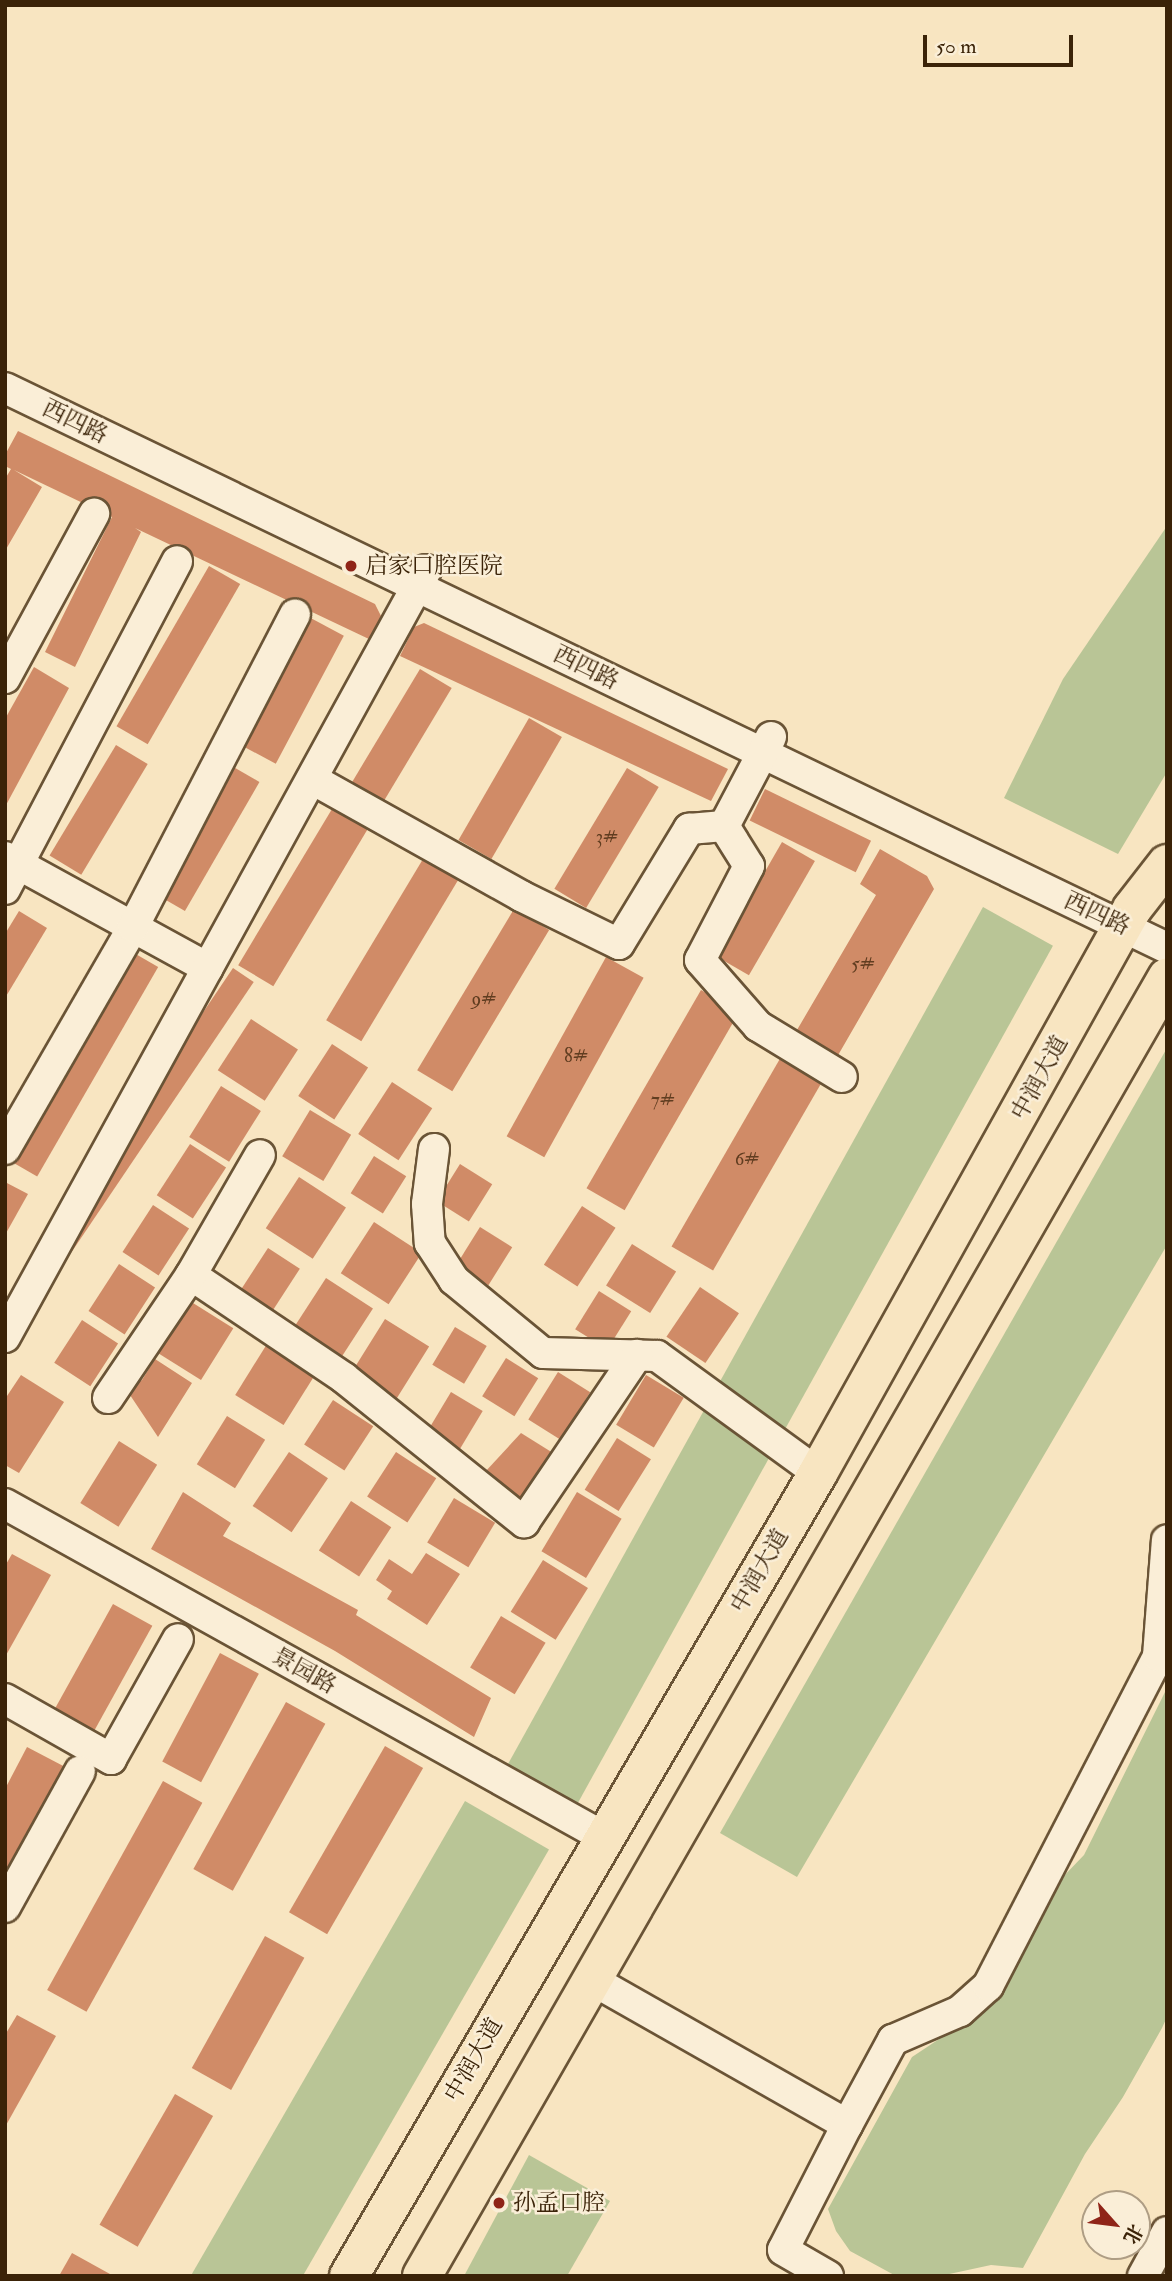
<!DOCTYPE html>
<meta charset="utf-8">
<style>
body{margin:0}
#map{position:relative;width:1172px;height:2281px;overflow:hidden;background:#f8e5c1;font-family:"IM FELL Double Pica","Noto Serif SC",serif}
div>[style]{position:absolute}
.green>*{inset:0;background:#b9c596;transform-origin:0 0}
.building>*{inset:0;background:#d08b67;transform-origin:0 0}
.roads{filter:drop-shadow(2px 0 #6a5436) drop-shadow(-2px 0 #6a5436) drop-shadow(0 2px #6a5436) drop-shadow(0 -2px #6a5436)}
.minor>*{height:30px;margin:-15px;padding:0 15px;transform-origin:15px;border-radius:15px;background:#faeed7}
.major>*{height:38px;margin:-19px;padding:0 19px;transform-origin:19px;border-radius:19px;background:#f8e5c1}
.dots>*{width:19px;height:19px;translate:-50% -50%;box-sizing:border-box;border:4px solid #faeed7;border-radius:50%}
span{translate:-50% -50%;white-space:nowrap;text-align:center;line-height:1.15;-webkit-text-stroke:5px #faeed7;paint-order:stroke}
.number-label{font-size:19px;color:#603d20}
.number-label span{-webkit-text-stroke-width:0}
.street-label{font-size:23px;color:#3b2308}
.poi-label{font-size:23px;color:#3b2308}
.left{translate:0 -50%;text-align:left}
.frame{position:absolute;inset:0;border:7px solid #3b2308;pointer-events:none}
.north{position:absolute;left:1081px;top:2190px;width:70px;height:70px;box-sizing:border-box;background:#faeed7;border:2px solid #ae9d84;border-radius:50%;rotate:118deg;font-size:19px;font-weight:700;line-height:28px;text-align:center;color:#3b2308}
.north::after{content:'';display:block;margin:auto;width:24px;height:32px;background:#8f2418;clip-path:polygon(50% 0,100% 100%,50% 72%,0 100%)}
.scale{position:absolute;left:923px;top:35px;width:150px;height:32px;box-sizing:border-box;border:4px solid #3b2308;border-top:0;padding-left:9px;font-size:21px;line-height:24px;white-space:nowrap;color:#3b2308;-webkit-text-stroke:5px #faeed7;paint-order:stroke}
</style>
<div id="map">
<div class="green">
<i style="clip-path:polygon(1167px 526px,1167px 772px,1118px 854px,1004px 798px,1063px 679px)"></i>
<i style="left:983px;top:907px;width:80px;height:980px;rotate:29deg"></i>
<i style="clip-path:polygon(1167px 1048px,1167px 1245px,797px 1877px,720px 1833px)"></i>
<i style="clip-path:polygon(1167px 1688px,1167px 2017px,1162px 2028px,1123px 2097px,1085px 2154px,1023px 2268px,991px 2265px,940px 2276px,896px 2276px,850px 2251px,836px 2231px,828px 2209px,912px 2057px,992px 2004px,1059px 1881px,1084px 1855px)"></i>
<i style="left:465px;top:1801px;width:97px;height:546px;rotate:30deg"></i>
<i style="clip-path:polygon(529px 2155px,610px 2201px,567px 2276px,464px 2276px)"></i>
</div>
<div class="building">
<i style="clip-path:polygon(18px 431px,375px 604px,381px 616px,371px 640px,135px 528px,141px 532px,75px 667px,45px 652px,112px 517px,14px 470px,42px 487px,5px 551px,5px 479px,11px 469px,5px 466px,5px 455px)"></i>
<i style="left:209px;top:566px;width:36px;height:185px;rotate:30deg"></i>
<i style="left:305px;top:615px;width:44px;height:145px;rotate:28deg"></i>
<i style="clip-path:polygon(424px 623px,728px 769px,711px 801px,400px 656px,414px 627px)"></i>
<i style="clip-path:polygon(34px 667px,69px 688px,5px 807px,5px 719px)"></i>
<i style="left:420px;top:669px;width:37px;height:132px;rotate:31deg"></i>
<i style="left:529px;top:718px;width:38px;height:141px;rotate:30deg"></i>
<i style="left:116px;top:745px;width:37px;height:129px;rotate:31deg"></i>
<i style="left:230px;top:765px;width:34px;height:149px;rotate:30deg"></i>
<i style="left:627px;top:768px;width:37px;height:141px;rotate:31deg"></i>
<i style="left:765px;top:789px;width:118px;height:35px;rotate:26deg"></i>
<i style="left:335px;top:804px;width:41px;height:188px;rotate:31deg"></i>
<i style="left:782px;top:842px;width:38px;height:132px;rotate:30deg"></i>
<i style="clip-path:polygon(880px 849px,927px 876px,934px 889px,837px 1057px,797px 1030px,876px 895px,860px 884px)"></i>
<i style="left:423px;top:859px;width:41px;height:188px;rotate:31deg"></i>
<i style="left:514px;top:909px;width:41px;height:188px;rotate:31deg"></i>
<i style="clip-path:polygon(19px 911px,47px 928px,5px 998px,5px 934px)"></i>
<i style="left:127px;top:949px;width:36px;height:242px;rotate:30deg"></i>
<i style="left:606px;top:957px;width:43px;height:205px;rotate:29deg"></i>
<i style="left:233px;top:968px;width:25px;height:448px;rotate:34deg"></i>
<i style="left:701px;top:990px;width:44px;height:229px;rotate:30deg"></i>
<i style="left:251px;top:1019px;width:56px;height:61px;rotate:33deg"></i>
<i style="left:332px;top:1044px;width:43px;height:62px;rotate:33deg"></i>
<i style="left:785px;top:1050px;width:48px;height:227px;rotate:30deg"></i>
<i style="left:392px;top:1082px;width:48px;height:62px;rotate:33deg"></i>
<i style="left:221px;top:1086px;width:47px;height:60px;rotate:32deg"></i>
<i style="left:310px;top:1110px;width:48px;height:54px;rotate:31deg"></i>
<i style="left:190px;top:1144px;width:43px;height:61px;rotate:33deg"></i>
<i style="left:374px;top:1156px;width:38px;height:44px;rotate:32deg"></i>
<i style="left:460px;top:1164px;width:38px;height:44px;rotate:32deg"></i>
<i style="left:299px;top:1177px;width:56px;height:61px;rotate:33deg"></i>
<i style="clip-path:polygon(5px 1182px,28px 1194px,5px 1235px)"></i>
<i style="left:153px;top:1205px;width:43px;height:56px;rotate:33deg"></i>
<i style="left:582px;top:1206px;width:40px;height:70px;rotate:33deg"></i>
<i style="left:374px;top:1222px;width:57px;height:61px;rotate:33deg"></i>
<i style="left:480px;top:1227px;width:38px;height:45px;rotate:32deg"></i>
<i style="left:632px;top:1244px;width:52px;height:49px;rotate:32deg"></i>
<i style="left:268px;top:1248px;width:38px;height:51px;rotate:33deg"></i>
<i style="left:119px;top:1264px;width:43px;height:56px;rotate:33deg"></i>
<i style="left:326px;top:1278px;width:56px;height:61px;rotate:33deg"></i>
<i style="left:700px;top:1287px;width:47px;height:60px;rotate:34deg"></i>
<i style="left:599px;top:1291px;width:38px;height:45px;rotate:32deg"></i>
<i style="left:185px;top:1298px;width:57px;height:61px;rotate:32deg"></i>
<i style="left:385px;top:1319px;width:52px;height:61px;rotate:32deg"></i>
<i style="left:82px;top:1320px;width:43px;height:51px;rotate:33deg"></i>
<i style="left:455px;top:1327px;width:37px;height:44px;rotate:31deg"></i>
<i style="left:267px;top:1344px;width:57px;height:60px;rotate:32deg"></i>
<i style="left:506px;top:1358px;width:38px;height:45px;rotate:32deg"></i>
<i style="clip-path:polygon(155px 1359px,192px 1383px,158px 1437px,126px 1389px,142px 1380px)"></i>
<i style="left:558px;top:1372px;width:38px;height:56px;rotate:32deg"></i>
<i style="clip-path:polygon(21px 1375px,64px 1402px,19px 1473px,5px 1465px,5px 1399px)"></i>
<i style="left:646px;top:1375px;width:44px;height:58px;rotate:31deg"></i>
<i style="left:451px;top:1392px;width:37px;height:44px;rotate:31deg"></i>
<i style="left:333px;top:1400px;width:48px;height:53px;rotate:33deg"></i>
<i style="left:227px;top:1416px;width:45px;height:57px;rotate:32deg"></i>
<i style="clip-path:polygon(521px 1433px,553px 1453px,523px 1499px,485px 1472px)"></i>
<i style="left:617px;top:1438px;width:40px;height:61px;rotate:32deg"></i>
<i style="left:119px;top:1441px;width:45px;height:73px;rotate:32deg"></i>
<i style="left:289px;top:1452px;width:47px;height:65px;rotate:34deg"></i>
<i style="left:396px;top:1452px;width:48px;height:53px;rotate:33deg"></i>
<i style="clip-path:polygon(183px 1492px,231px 1523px,223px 1536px,358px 1610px,356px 1615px,491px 1698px,474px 1737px,335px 1651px,151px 1549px)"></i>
<i style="left:577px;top:1492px;width:52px;height:69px;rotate:31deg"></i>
<i style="left:454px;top:1498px;width:48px;height:52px;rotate:31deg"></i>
<i style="left:351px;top:1501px;width:48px;height:59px;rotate:33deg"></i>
<i style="clip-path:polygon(426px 1553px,460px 1574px,427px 1625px,387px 1599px,392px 1591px,376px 1580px,389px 1559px,412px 1574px)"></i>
<i style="clip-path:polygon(12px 1554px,51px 1575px,5px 1657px,5px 1566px)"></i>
<i style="left:543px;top:1560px;width:53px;height:61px;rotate:32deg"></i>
<i style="left:113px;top:1604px;width:45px;height:123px;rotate:29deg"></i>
<i style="left:501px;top:1616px;width:52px;height:60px;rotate:31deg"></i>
<i style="left:220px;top:1653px;width:44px;height:123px;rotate:28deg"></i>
<i style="left:286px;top:1702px;width:45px;height:191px;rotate:29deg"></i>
<i style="left:385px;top:1746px;width:44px;height:192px;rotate:30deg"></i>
<i style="clip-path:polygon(27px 1747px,69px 1769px,5px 1889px,5px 1789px)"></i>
<i style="left:163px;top:1781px;width:45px;height:239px;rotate:29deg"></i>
<i style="left:265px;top:1936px;width:45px;height:151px;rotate:29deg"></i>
<i style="clip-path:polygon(17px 2015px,56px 2036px,5px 2127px,5px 2035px)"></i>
<i style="left:175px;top:2094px;width:44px;height:151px;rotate:30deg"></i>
<i style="clip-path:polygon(72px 2253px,110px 2274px,108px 2276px,59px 2276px)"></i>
</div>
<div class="roads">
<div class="minor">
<i style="left:5px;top:388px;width:1290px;rotate:25.73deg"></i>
<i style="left:5px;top:678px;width:187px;rotate:-61.5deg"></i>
<i style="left:771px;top:737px;width:101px;rotate:117.8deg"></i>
<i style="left:724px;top:826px;width:47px;rotate:58deg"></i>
<i style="left:749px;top:866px;width:106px;rotate:117.5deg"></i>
<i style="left:700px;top:960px;width:88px;rotate:48.7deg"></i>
<i style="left:758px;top:1026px;width:98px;rotate:31.3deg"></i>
<i style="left:312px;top:779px;width:240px;rotate:29.2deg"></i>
<i style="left:521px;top:896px;width:109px;rotate:26.1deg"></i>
<i style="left:619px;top:944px;width:135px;rotate:-58.7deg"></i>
<i style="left:689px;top:829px;width:35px;rotate:-5deg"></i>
<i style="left:5px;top:857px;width:231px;rotate:28.7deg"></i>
<i style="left:5px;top:889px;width:370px;rotate:-62.3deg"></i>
<i style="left:5px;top:1149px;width:256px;rotate:-60deg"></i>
<i style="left:133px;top:927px;width:352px;rotate:-62.6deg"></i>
<i style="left:434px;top:1149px;width:55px;rotate:97.3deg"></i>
<i style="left:427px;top:1204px;width:39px;rotate:86deg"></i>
<i style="left:430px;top:1243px;width:44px;rotate:57deg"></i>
<i style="left:454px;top:1280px;width:115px;rotate:39.4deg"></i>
<i style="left:543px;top:1353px;width:114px;rotate:1.5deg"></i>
<i style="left:657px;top:1356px;width:199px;rotate:36deg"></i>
<i style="left:191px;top:1275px;width:184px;rotate:33.9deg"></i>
<i style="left:344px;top:1378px;width:231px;rotate:38.7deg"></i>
<i style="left:524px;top:1522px;width:202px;rotate:-55.9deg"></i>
<i style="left:5px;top:1337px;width:875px;rotate:-61.24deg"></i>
<i style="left:108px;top:1398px;width:148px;rotate:-56deg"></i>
<i style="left:191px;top:1275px;width:138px;rotate:-60.1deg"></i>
<i style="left:5px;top:1504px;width:685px;rotate:29.07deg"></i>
<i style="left:5px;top:1699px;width:122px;rotate:29.5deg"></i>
<i style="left:111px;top:1759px;width:137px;rotate:-60.8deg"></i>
<i style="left:5px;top:1907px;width:155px;rotate:-61.1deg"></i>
<i style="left:594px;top:1981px;width:291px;rotate:29.6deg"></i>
<i style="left:847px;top:2125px;width:140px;rotate:117.1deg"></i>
<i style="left:783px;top:2250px;width:52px;rotate:30deg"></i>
<i style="left:847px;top:2125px;width:97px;rotate:-61.6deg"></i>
<i style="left:893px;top:2040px;width:73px;rotate:-23.4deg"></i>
<i style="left:960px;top:2011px;width:38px;rotate:-42deg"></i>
<i style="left:988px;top:1986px;width:371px;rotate:-62.7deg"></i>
<i style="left:1158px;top:1656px;width:116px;rotate:-85.6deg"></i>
<i style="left:1143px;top:2276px;width:50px;rotate:-61.4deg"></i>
</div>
<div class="major">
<i style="left:349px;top:2276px;width:930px;rotate:-59.71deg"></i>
<i style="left:818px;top:1473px;width:646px;rotate:-60.89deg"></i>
<i style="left:1132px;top:909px;width:57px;rotate:-52.1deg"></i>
<i style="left:422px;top:2276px;width:1497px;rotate:-60.15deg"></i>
</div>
</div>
<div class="dots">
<i style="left:351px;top:566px;background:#8f2418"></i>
<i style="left:499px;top:2203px;background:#8f2418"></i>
</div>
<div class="number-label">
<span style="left:607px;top:838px">3#</span>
<span style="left:863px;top:965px">5#</span>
<span style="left:484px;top:1000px">9#</span>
<span style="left:576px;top:1057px">8#</span>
<span style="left:663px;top:1101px">7#</span>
<span style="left:747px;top:1160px">6#</span>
</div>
<div class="street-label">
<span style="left:75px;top:422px;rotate:26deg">西四路</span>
<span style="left:586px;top:668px;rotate:26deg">西四路</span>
<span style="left:1097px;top:914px;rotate:25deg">西四路</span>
<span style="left:1040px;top:1078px;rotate:-61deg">中润大道</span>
<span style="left:760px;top:1571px;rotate:-60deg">中润大道</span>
<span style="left:304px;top:1671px;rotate:29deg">景园路</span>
<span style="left:474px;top:2060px;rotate:-60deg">中润大道</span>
</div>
<div class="poi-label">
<span class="left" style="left:365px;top:566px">启家口腔医院</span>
<span class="left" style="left:513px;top:2203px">孙孟口腔</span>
</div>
<div class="frame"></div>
<div class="north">北</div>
<div class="scale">50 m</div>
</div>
